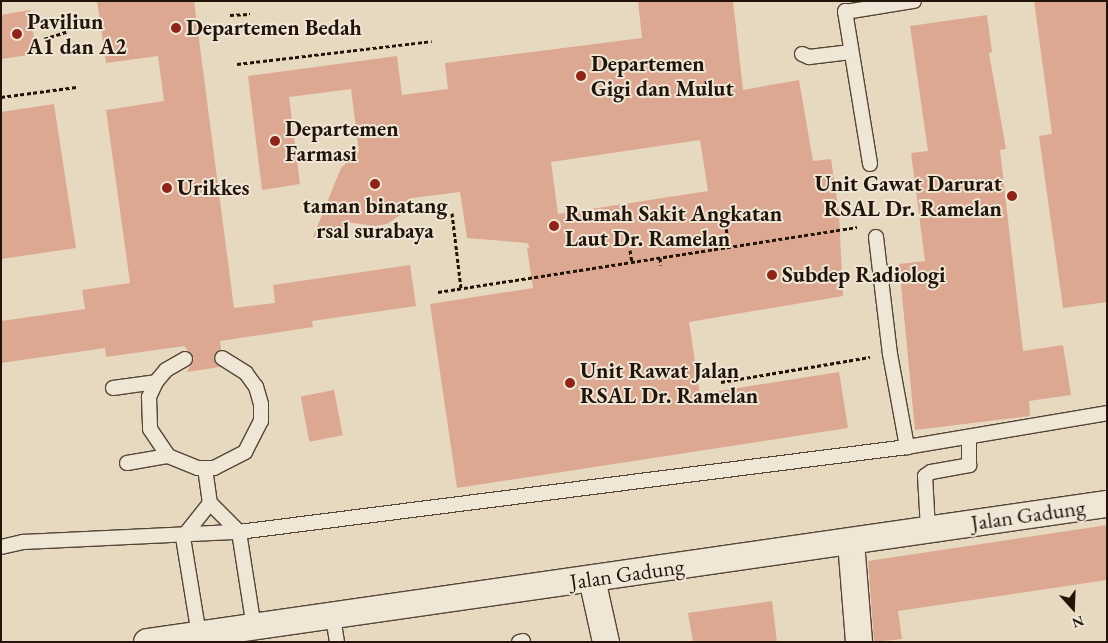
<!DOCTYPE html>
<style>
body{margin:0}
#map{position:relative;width:1108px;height:643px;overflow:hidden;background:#e7d9c0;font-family:"EB Garamond",serif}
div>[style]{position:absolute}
.building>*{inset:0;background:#dda891;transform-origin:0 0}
.path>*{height:3px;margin-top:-1.5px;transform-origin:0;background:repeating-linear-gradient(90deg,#231409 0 4px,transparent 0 6.5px)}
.roads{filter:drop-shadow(1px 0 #544537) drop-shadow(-1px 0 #544537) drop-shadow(0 1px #544537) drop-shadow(0 -1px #544537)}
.service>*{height:14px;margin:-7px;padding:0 7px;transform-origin:7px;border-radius:7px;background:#efe6d6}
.minor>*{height:26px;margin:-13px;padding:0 13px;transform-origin:13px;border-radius:13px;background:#efe6d6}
.dots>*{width:14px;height:14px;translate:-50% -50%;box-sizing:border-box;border:2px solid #efe6d6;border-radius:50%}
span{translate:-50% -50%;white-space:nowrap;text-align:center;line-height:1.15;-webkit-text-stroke:4px #efe6d6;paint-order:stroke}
.poi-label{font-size:22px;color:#231409;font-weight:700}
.left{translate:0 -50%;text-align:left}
.right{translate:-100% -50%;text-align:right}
.street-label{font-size:22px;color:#231409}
.frame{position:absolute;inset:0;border:2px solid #231409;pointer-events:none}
.north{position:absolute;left:1048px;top:583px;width:50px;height:50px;-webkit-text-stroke:4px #efe6d6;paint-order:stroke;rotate:160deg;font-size:14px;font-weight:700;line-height:20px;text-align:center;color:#231409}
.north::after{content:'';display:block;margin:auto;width:18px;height:22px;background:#231409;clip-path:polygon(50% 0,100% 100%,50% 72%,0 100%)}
</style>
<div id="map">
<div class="building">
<i style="clip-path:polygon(97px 1px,194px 1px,234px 308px,275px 303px,273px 285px,410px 265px,416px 306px,312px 321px,313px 327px,220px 341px,221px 349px,213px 358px,220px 367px,187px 372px,194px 358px,184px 346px,106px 357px,105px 348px,1px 363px,1px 321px,85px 309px,82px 290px,130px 283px,106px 110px,164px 101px,158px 56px,106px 63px)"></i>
<i style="clip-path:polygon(evenodd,638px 1px,733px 1px,743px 90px,799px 80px,813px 161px,831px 159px,839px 213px,843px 296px,689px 322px,700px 394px,839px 372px,848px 428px,457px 488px,430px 304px,533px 288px,527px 248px,530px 247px,527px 243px,467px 238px,460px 192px,412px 198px,406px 211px,387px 224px,375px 226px,346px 222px,342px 232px,313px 237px,341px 168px,359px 151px,351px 89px,289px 97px,300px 184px,262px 190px,248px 76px,397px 56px,402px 95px,448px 89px,445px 63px,642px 38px,638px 1px,700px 140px,708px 191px,558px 214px,551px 162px,700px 140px)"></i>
<i style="clip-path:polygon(1034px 1px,1107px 1px,1107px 302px,1063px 308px,1039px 136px,1052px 134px)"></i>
<i style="clip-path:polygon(30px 10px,36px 54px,1px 59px,1px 15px)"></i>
<i style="clip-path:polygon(987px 15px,992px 52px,989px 53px,1006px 149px,1000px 150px,1023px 351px,1063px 345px,1071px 395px,1029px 401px,1030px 416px,915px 430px,899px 264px,925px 261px,911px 153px,928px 151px,910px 26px)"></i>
<i style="clip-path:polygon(54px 104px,76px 248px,1px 259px,1px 112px)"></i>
<i style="left:334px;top:390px;width:46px;height:34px;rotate:79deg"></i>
<i style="clip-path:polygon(1107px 525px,1107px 580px,898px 611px,902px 639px,874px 642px,868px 561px)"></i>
<i style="clip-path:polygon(772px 601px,777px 642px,693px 642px,688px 613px)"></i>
</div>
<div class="path">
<i style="left:230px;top:15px;width:20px;rotate:-3deg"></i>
<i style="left:44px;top:39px;width:25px;rotate:-18deg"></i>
<i style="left:237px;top:64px;width:196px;rotate:-6.7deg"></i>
<i style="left:706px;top:80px;width:16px;rotate:83deg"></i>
<i style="left:1px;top:97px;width:76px;rotate:-7.6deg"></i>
<i style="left:452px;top:213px;width:77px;rotate:83.2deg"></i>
<i style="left:725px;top:222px;width:23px;rotate:80deg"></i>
<i style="left:630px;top:250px;width:12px;rotate:81deg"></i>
<i style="left:660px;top:258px;width:7px;rotate:82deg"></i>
<i style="left:438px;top:292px;width:424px;rotate:-8.8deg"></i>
<i style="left:721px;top:382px;width:151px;rotate:-9.5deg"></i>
</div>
<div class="roads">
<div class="service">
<i style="left:845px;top:11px;width:155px;rotate:80.7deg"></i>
<i style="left:845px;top:12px;width:70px;rotate:-9.1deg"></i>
<i style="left:802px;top:54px;width:8px;rotate:23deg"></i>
<i style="left:809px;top:57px;width:42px;rotate:-6.8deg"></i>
<i style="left:876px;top:237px;width:118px;rotate:83.2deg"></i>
<i style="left:890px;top:354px;width:95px;rotate:79.6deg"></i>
<i style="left:185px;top:359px;width:22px;rotate:150deg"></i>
<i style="left:166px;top:370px;width:16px;rotate:130deg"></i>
<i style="left:156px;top:382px;width:17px;rotate:115deg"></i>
<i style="left:149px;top:397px;width:32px;rotate:88deg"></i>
<i style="left:150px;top:429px;width:32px;rotate:56deg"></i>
<i style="left:168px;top:456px;width:32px;rotate:22deg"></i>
<i style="left:198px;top:468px;width:16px"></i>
<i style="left:214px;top:468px;width:35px;rotate:-27deg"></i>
<i style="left:245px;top:452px;width:35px;rotate:-63deg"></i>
<i style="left:261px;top:421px;width:17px;rotate:-90deg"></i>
<i style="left:261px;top:404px;width:18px;rotate:-106deg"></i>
<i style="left:256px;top:387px;width:17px;rotate:-126deg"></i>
<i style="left:246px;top:373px;width:28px;rotate:-148deg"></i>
<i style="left:113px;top:388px;width:43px;rotate:-7.9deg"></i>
<i style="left:127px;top:463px;width:42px;rotate:-9.7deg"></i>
<i style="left:205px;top:468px;width:35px;rotate:82deg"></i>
<i style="left:210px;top:503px;width:41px;rotate:45deg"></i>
<i style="left:239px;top:532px;width:97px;rotate:81.1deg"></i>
<i style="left:928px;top:529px;width:53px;rotate:-93.2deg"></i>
<i style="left:925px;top:476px;width:7px;rotate:-34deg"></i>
<i style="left:931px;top:472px;width:39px;rotate:-10deg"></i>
<i style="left:969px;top:465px;width:28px;rotate:-90deg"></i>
<i style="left:1px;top:547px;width:23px;rotate:-13deg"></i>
<i style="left:23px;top:542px;width:216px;rotate:-2.7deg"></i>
<i style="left:239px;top:532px;width:673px;rotate:-7.25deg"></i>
<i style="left:907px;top:447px;width:203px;rotate:-9.6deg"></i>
<i style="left:333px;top:617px;width:25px;rotate:81deg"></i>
<i style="left:199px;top:635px;width:99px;rotate:-99.3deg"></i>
<i style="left:183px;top:537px;width:43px;rotate:-51.5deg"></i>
<i style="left:519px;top:642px;width:4px;rotate:-14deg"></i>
</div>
<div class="minor">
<i style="left:851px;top:542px;width:100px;rotate:85.4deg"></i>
<i style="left:592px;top:579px;width:65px;rotate:77.5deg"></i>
<i style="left:147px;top:642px;width:970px;rotate:-8.18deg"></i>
</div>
</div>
<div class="dots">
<i style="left:176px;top:28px;background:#8f2418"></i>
<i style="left:17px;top:34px;background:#8f2418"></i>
<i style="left:581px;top:76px;background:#8f2418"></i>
<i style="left:275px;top:141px;background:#8f2418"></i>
<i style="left:375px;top:184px;background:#8f2418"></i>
<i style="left:167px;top:188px;background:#8f2418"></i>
<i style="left:1012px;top:196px;background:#8f2418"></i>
<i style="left:554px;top:226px;background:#8f2418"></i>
<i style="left:772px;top:275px;background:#8f2418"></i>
<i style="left:570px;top:383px;background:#8f2418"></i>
</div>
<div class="poi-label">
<span class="left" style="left:27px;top:34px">Paviliun<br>A1 dan A2</span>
<span class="left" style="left:186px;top:28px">Departemen Bedah</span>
<span class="left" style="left:591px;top:76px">Departemen<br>Gigi dan Mulut</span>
<span class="left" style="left:285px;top:141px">Departemen<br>Farmasi</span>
<span class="right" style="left:1002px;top:196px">Unit Gawat Darurat<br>RSAL Dr. Ramelan</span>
<span class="left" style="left:177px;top:188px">Urikkes</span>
<span style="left:375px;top:218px">taman binatang<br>rsal surabaya</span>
<span class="left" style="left:565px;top:226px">Rumah Sakit Angkatan<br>Laut Dr. Ramelan</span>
<span class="left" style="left:782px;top:275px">Subdep Radiologi</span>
<span class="left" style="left:580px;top:383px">Unit Rawat Jalan<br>RSAL Dr. Ramelan</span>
</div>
<div class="street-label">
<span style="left:1028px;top:515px;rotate:-8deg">Jalan Gadung</span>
<span style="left:627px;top:574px;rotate:-8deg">Jalan Gadung</span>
</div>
<div class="frame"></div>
<div class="north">N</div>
</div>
